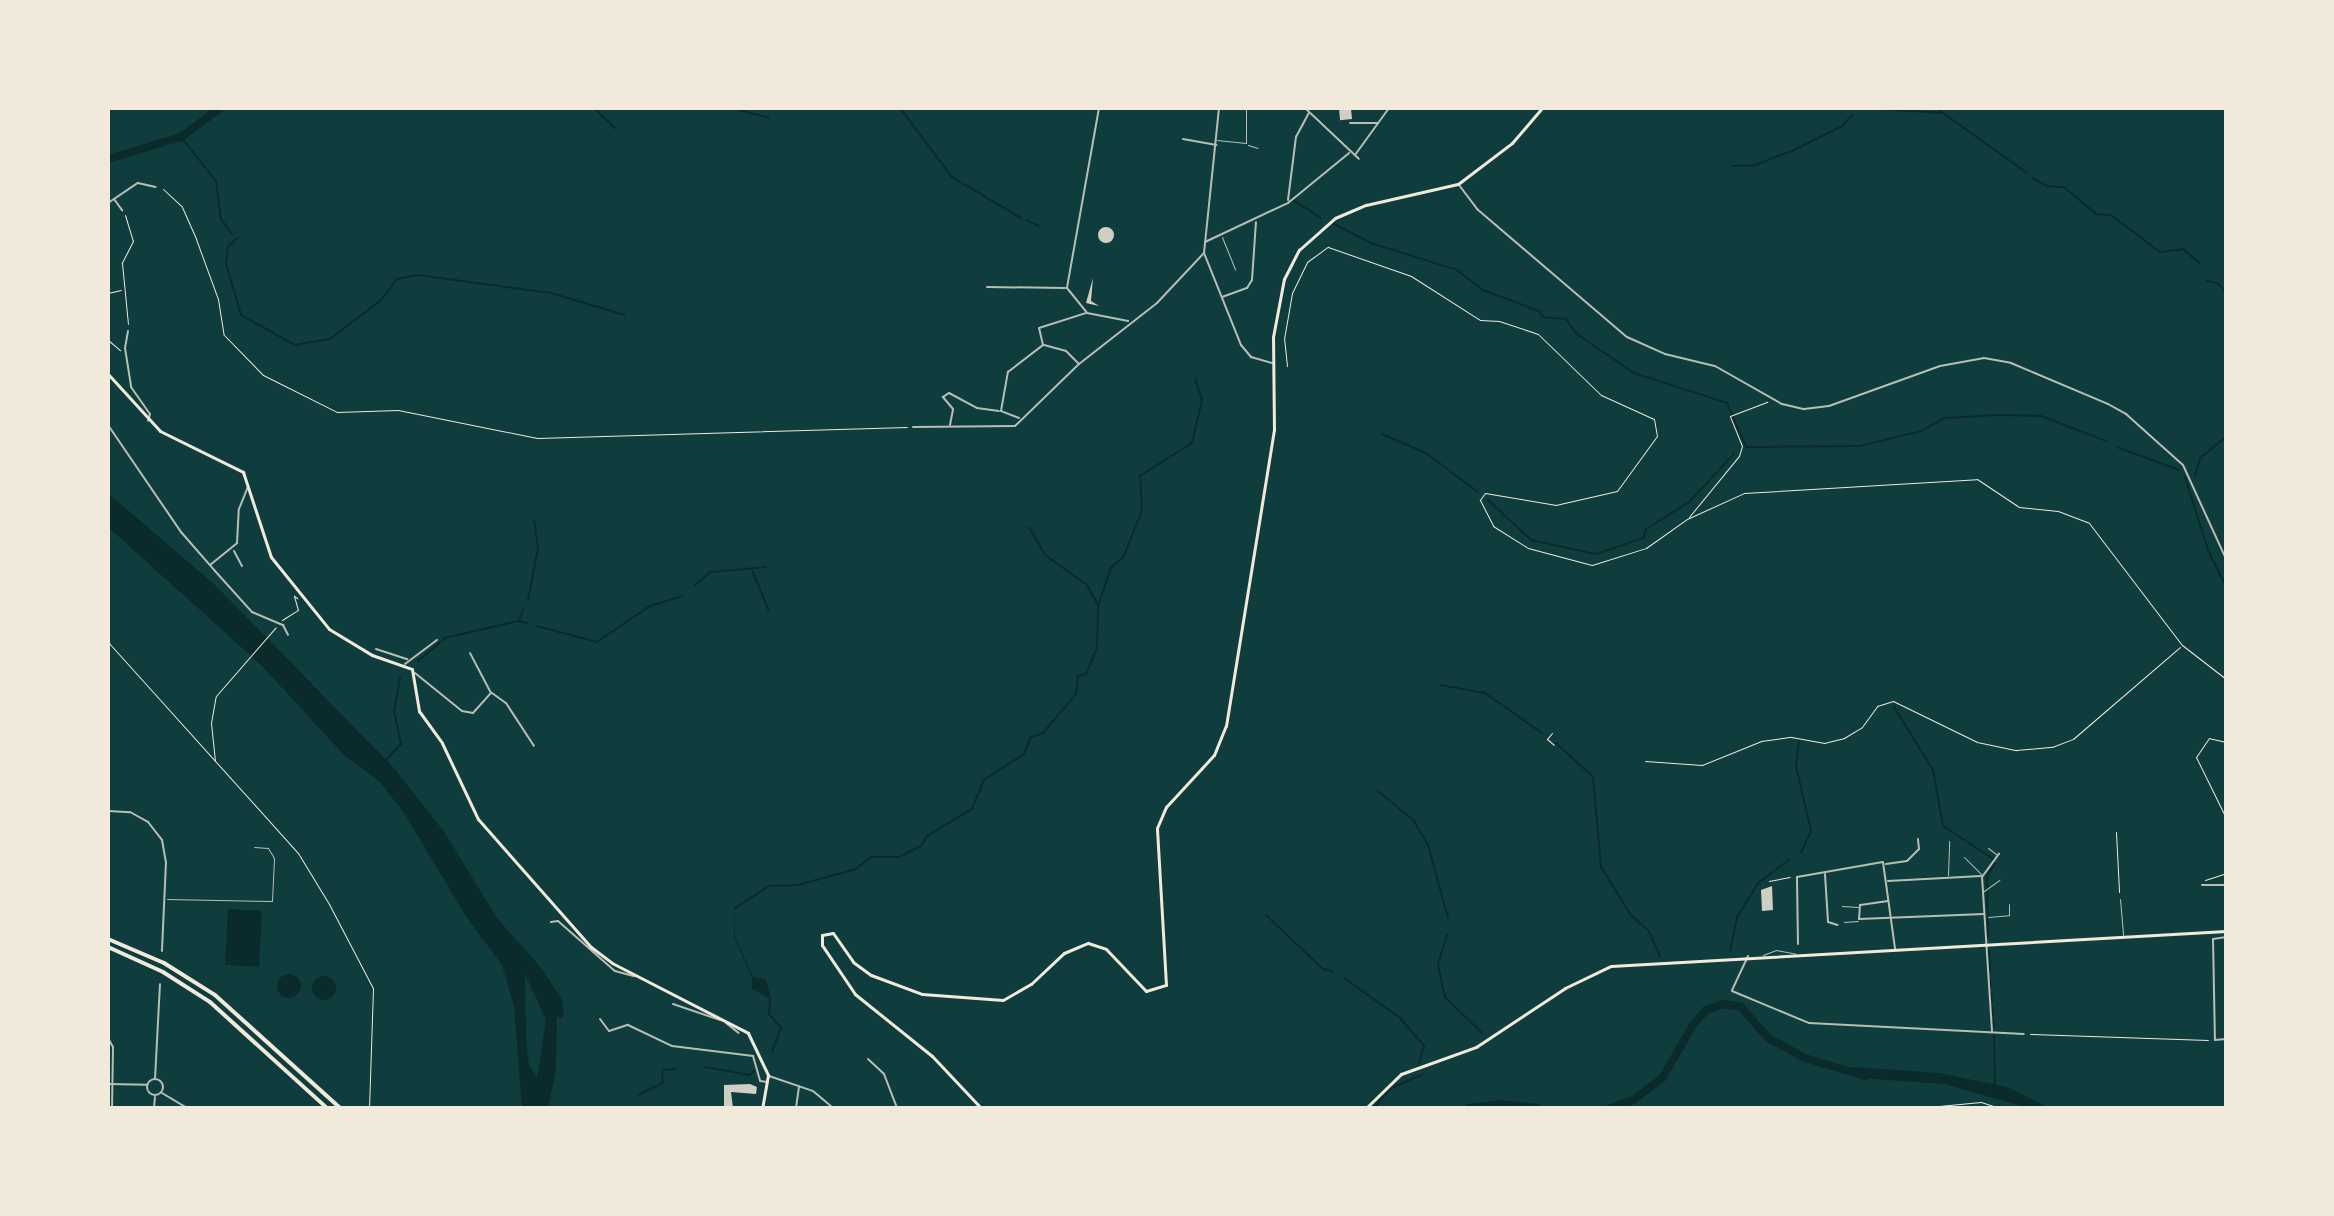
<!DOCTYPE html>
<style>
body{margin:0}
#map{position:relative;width:2334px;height:1216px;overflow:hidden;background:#0f3d3e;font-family:"Public Sans",sans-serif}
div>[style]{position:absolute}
.water>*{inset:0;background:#0a2a2b;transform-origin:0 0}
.round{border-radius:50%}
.stream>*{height:2px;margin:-1px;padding:0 1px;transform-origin:1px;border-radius:1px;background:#0a2a2b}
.river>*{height:8px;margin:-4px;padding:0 4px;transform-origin:4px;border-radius:4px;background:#0a2a2b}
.building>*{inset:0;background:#cfcfc3;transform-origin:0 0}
.path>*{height:1px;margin:-0.5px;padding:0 0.5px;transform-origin:0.5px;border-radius:0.5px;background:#f1e9da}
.service>*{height:1px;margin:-0.5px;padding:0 0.5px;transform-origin:0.5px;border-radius:0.5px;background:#b8beb3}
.minor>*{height:2px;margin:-1px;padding:0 1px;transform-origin:1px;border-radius:1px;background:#b8beb3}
.minor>.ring{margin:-1px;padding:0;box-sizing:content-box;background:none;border:2px solid #b8beb3;border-radius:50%}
.tertiary>*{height:2px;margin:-1px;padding:0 1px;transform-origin:1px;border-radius:1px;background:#b8beb3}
.secondary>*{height:3px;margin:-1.5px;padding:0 1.5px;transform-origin:1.5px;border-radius:1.5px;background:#f1e9da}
.primary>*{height:3px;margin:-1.5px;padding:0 1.5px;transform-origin:1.5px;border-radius:1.5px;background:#f1e9da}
.motorway>*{height:4px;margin:-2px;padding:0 2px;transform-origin:2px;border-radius:2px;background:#f1e9da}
span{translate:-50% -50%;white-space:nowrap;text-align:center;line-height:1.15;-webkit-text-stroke:6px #f1e9da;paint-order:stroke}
.frame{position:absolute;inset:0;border:110px solid #f1e9da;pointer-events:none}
</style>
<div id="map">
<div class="water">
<i style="clip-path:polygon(evenodd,108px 493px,215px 585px,394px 768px,445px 833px,497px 918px,543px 970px,562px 1000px,564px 1014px,562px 1019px,557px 1016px,556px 1071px,548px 1108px,522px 1108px,514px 1006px,502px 965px,467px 918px,404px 813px,380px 782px,344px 755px,262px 666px,108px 527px,108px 493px,525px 974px,546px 1020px,537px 1078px,529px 1065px,526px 1040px,525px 974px)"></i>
<i style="clip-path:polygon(735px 906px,735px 937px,753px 977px,766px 979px,771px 999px,752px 989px,752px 978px,734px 937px)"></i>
<i style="left:228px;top:909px;width:34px;height:56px;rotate:3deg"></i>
<i class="round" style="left:277px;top:974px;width:24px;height:24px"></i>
<i class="round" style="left:312px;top:976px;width:24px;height:24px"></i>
<i style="clip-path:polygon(1852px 1067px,1939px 1073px,2007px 1087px,2049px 1108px,2029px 1108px,1944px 1084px,1858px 1078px)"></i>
</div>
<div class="stream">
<i style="left:594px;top:108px;width:29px;rotate:44deg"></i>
<i style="left:732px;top:108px;width:38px;rotate:15deg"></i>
<i style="left:900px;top:108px;width:86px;rotate:53deg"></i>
<i style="left:952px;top:177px;width:80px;rotate:30.7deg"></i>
<i style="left:1864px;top:108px;width:79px;rotate:3.6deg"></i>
<i style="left:1936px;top:108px;width:112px;rotate:35.5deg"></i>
<i style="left:181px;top:137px;width:56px;rotate:51.5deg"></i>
<i style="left:216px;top:181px;width:38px;rotate:83deg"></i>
<i style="left:221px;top:219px;width:19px;rotate:54deg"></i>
<i style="left:1732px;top:166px;width:23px;rotate:-2deg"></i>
<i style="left:1755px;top:165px;width:42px;rotate:-21deg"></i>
<i style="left:1794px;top:150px;width:54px;rotate:-26.6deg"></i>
<i style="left:1842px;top:126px;width:16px;rotate:-47deg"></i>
<i style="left:2032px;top:178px;width:17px;rotate:28deg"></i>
<i style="left:2047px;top:186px;width:17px;rotate:3deg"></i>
<i style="left:2064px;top:187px;width:42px;rotate:40.2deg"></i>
<i style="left:2096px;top:214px;width:15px;rotate:4deg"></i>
<i style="left:2111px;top:215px;width:61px;rotate:37.1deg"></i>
<i style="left:2160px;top:252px;width:23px;rotate:-7deg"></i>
<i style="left:2183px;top:249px;width:23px;rotate:41deg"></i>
<i style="left:1293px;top:200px;width:33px;rotate:33deg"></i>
<i style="left:1026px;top:220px;width:14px;rotate:25deg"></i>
<i style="left:1334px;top:224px;width:42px;rotate:27.2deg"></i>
<i style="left:1371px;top:243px;width:90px;rotate:17.4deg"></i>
<i style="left:1457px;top:270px;width:33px;rotate:38deg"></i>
<i style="left:1483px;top:290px;width:60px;rotate:20.6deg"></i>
<i style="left:1539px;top:311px;width:7px;rotate:56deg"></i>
<i style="left:1543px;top:317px;width:23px;rotate:5deg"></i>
<i style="left:1566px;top:319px;width:19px;rotate:54deg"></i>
<i style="left:1577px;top:334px;width:69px;rotate:34.4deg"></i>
<i style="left:1634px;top:373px;width:98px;rotate:17.9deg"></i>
<i style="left:1727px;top:403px;width:48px;rotate:66.6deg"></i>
<i style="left:1746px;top:447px;width:114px;rotate:-0.5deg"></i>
<i style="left:1860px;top:446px;width:63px;rotate:-13.8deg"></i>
<i style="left:1921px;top:431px;width:26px;rotate:-29deg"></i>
<i style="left:1944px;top:418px;width:54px;rotate:-3.2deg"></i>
<i style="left:1998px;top:415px;width:43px;rotate:1.3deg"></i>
<i style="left:2041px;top:416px;width:70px;rotate:21deg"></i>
<i style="left:237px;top:238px;width:13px;rotate:135deg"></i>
<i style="left:228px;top:247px;width:17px;rotate:97deg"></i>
<i style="left:226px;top:264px;width:53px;rotate:73.6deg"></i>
<i style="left:241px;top:315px;width:62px;rotate:29.1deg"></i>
<i style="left:295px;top:345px;width:36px;rotate:-10deg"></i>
<i style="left:330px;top:339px;width:64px;rotate:-37.4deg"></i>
<i style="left:381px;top:300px;width:26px;rotate:-53deg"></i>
<i style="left:397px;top:279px;width:21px;rotate:-11deg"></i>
<i style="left:418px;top:275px;width:134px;rotate:7.7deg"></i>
<i style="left:551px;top:293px;width:77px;rotate:16.6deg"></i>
<i style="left:2207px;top:281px;width:12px;rotate:14deg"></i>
<i style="left:2219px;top:284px;width:11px;rotate:52deg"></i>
<i style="left:1382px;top:434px;width:48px;rotate:23.4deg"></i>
<i style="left:1426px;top:453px;width:65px;rotate:36.9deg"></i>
<i style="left:2117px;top:447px;width:66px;rotate:20.4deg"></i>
<i style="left:2195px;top:476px;width:19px;rotate:-74deg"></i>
<i style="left:2200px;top:458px;width:33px;rotate:-39deg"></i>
<i style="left:2185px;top:477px;width:77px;rotate:72.5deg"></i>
<i style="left:2208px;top:550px;width:39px;rotate:64deg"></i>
<i style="left:1488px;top:500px;width:59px;rotate:42.9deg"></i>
<i style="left:1531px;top:540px;width:66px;rotate:12.2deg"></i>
<i style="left:1596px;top:554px;width:50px;rotate:-18.8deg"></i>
<i style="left:1643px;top:538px;width:9px;rotate:-72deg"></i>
<i style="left:1646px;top:529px;width:51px;rotate:-32.1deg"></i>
<i style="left:1689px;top:502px;width:66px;rotate:-46.8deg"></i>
<i style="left:1029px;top:527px;width:32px;rotate:60deg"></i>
<i style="left:1045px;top:555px;width:52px;rotate:35.5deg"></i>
<i style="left:1087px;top:585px;width:23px;rotate:61deg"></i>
<i style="left:753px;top:572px;width:42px;rotate:67.7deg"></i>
<i style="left:694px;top:586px;width:21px;rotate:-41deg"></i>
<i style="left:710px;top:572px;width:56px;rotate:-5.1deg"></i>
<i style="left:528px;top:600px;width:53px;rotate:-79.1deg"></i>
<i style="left:538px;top:548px;width:27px;rotate:-98deg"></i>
<i style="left:519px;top:620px;width:11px;rotate:-68deg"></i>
<i style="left:537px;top:626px;width:62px;rotate:14.9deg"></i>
<i style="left:597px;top:642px;width:64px;rotate:-34.2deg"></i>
<i style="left:650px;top:606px;width:34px;rotate:-17deg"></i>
<i style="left:418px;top:661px;width:35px;rotate:-40deg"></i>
<i style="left:445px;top:638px;width:75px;rotate:-13.1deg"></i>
<i style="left:518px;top:621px;width:10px;rotate:11deg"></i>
<i style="left:1440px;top:685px;width:46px;rotate:10.1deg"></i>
<i style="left:1485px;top:693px;width:70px;rotate:35.1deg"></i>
<i style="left:1894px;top:707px;width:74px;rotate:58.2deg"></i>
<i style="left:1933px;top:770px;width:57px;rotate:79.9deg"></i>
<i style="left:1943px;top:826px;width:60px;rotate:33.4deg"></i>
<i style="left:1799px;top:741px;width:25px;rotate:97deg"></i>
<i style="left:1796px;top:766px;width:67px;rotate:77deg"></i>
<i style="left:1811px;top:831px;width:23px;rotate:115deg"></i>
<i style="left:1556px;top:743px;width:50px;rotate:42.6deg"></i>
<i style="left:1593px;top:777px;width:90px;rotate:84.9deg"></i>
<i style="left:1601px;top:867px;width:55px;rotate:58.3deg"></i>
<i style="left:1630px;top:914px;width:24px;rotate:42deg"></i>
<i style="left:1648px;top:930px;width:29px;rotate:65deg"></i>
<i style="left:385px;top:761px;width:23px;rotate:-47deg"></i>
<i style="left:401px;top:744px;width:33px;rotate:-102deg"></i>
<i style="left:394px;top:712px;width:35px;rotate:-80deg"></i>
<i style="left:1378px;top:791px;width:47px;rotate:39.8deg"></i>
<i style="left:1414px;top:821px;width:28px;rotate:60deg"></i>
<i style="left:1428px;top:845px;width:76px;rotate:74.7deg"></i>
<i style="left:735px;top:908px;width:40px;rotate:-32.9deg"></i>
<i style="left:769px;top:886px;width:29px;rotate:-2deg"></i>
<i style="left:798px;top:885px;width:60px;rotate:-15.4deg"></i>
<i style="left:856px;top:869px;width:19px;rotate:-39deg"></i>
<i style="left:871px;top:857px;width:28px"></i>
<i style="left:899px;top:857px;width:25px;rotate:-27deg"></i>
<i style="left:921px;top:846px;width:12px;rotate:-59deg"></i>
<i style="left:927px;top:836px;width:52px;rotate:-31deg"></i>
<i style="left:972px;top:809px;width:31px;rotate:-68deg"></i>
<i style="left:984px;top:780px;width:48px;rotate:-33deg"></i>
<i style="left:1024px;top:754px;width:18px;rotate:-68deg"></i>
<i style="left:1031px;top:737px;width:13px;rotate:-18deg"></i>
<i style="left:1043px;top:733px;width:51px;rotate:-49.8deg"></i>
<i style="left:1076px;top:694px;width:18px;rotate:-84deg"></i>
<i style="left:1078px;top:676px;width:8px;rotate:-14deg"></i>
<i style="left:1086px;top:674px;width:28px;rotate:-67deg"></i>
<i style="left:1097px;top:648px;width:42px;rotate:-88.6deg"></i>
<i style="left:1098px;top:606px;width:40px;rotate:-71.1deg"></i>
<i style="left:1111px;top:568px;width:18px;rotate:-43deg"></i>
<i style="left:1124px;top:556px;width:49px;rotate:-68.6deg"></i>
<i style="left:1142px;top:510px;width:34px;rotate:-93deg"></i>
<i style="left:1140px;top:476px;width:62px;rotate:-32.4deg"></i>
<i style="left:1192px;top:443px;width:44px;rotate:-76.9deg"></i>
<i style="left:1202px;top:400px;width:22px;rotate:-108deg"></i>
<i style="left:1266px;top:915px;width:79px;rotate:43.5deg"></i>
<i style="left:1323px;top:969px;width:10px;rotate:11deg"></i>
<i style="left:1447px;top:935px;width:31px;rotate:107deg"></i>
<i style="left:1438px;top:965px;width:33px;rotate:78deg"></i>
<i style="left:1445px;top:997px;width:52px;rotate:44.2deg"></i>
<i style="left:1988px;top:937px;width:61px;rotate:-90.9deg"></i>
<i style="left:1987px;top:876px;width:15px;rotate:-58deg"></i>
<i style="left:1730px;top:951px;width:35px;rotate:-78deg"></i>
<i style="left:1737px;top:917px;width:40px;rotate:-58deg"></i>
<i style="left:1758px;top:883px;width:39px;rotate:-37deg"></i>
<i style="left:1989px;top:951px;width:19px;rotate:87deg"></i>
<i style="left:1344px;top:978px;width:69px;rotate:35.5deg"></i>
<i style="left:1400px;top:1018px;width:37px;rotate:49deg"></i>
<i style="left:1424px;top:1046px;width:17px;rotate:107deg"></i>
<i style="left:1990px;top:979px;width:8px;rotate:83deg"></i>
<i style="left:1991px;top:993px;width:8px;rotate:83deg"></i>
<i style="left:770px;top:998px;width:16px;rotate:94deg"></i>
<i style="left:769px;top:1014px;width:18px;rotate:49deg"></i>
<i style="left:781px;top:1028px;width:25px;rotate:111deg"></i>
<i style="left:1992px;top:1006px;width:9px;rotate:84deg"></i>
<i style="left:1993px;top:1020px;width:7px;rotate:82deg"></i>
<i style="left:1994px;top:1036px;width:51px;rotate:88.9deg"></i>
<i style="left:705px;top:1067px;width:46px;rotate:10.1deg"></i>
<i style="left:750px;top:1075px;width:7px;rotate:-45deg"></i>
<i style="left:638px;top:1095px;width:28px;rotate:-26deg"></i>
<i style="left:663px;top:1083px;width:13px;rotate:-94deg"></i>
<i style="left:662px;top:1070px;width:14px;rotate:-4deg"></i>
<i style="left:1374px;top:1108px;width:26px;rotate:-50deg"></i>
<i style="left:1391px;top:1088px;width:36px;rotate:-23deg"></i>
</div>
<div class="river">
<i style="left:108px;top:159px;width:76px;rotate:-16.8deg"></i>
<i style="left:181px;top:137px;width:49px;rotate:-36.6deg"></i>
<i style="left:1469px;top:1108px;width:31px;rotate:-7deg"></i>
<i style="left:1500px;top:1104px;width:37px;rotate:6deg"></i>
<i style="left:1610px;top:1108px;width:24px;rotate:-19deg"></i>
<i style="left:1633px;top:1100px;width:38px;rotate:-37deg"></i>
<i style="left:1663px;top:1077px;width:60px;rotate:-60deg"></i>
<i style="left:1693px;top:1025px;width:20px;rotate:-49deg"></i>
<i style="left:1706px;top:1010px;width:18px;rotate:-19deg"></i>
<i style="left:1723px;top:1004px;width:18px;rotate:9deg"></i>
<i style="left:1741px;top:1007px;width:41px;rotate:48.9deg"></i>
<i style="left:1768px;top:1038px;width:42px;rotate:28.4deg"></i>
<i style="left:1805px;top:1058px;width:63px;rotate:16.7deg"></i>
</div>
<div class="building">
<i style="left:1351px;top:109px;width:10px;height:12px;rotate:84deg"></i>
<i class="round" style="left:1098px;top:227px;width:16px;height:16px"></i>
<i style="clip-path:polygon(1093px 278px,1091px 301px,1099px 306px,1086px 303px)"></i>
<i style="clip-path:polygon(1772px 886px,1773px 910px,1762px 911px,1761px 890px)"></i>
<i style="clip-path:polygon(750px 1084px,757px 1087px,756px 1094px,731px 1092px,733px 1108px,724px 1108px,724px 1085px)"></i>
</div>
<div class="path">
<i style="left:163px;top:189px;width:26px;rotate:43deg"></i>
<i style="left:182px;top:207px;width:35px;rotate:66deg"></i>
<i style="left:196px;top:239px;width:64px;rotate:69.9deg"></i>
<i style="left:218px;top:299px;width:36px;rotate:81deg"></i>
<i style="left:224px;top:335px;width:56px;rotate:45.7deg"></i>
<i style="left:263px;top:375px;width:83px;rotate:26.6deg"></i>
<i style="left:337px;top:412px;width:61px;rotate:-1.9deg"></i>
<i style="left:398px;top:410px;width:142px;rotate:11.4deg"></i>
<i style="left:537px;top:438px;width:370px;rotate:-1.7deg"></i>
<i style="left:125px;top:215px;width:27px;rotate:73deg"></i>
<i style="left:133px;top:241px;width:25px;rotate:117deg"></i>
<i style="left:122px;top:263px;width:61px;rotate:84.4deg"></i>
<i style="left:108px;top:293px;width:13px;rotate:-13deg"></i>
<i style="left:108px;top:340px;width:16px;rotate:40deg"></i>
<i style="left:1287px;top:366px;width:27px;rotate:-96deg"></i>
<i style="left:1284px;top:339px;width:47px;rotate:-80.1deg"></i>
<i style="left:1292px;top:293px;width:34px;rotate:-64deg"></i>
<i style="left:1307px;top:262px;width:26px;rotate:-36deg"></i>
<i style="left:1328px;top:247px;width:88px;rotate:19.3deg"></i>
<i style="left:1411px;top:276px;width:82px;rotate:32.5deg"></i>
<i style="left:1480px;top:320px;width:19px;rotate:3deg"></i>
<i style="left:1499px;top:321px;width:41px;rotate:18.4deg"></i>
<i style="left:1538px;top:334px;width:88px;rotate:44.1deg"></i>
<i style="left:1601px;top:395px;width:58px;rotate:24.4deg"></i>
<i style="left:1654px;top:419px;width:17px;rotate:80deg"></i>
<i style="left:1657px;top:436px;width:68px;rotate:126deg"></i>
<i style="left:1617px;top:491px;width:63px;rotate:167.1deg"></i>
<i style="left:1556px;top:505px;width:72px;rotate:-170.4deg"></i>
<i style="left:1485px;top:493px;width:9px;rotate:126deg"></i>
<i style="left:1480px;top:500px;width:29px;rotate:63deg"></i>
<i style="left:1493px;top:526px;width:41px;rotate:32.2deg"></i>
<i style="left:1528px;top:548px;width:66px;rotate:14.9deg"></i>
<i style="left:1592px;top:565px;width:57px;rotate:-17.5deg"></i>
<i style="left:1646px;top:548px;width:50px;rotate:-35.3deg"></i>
<i style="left:1687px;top:519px;width:63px;rotate:-24.5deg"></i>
<i style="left:1744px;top:493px;width:233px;rotate:-3.4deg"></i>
<i style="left:1977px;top:479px;width:50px;rotate:33.7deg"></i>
<i style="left:2019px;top:507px;width:39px;rotate:6deg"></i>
<i style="left:2058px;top:511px;width:33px;rotate:21deg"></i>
<i style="left:2089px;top:523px;width:153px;rotate:52.7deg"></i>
<i style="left:2182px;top:645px;width:56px;rotate:37.7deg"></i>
<i style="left:1689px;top:517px;width:79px;rotate:-50.7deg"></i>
<i style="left:1739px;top:456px;width:10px;rotate:-73deg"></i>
<i style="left:1742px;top:446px;width:32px;rotate:-112deg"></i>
<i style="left:1730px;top:416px;width:40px;rotate:-21deg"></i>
<i style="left:282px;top:620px;width:19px;rotate:-32deg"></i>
<i style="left:298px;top:610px;width:15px;rotate:-106deg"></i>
<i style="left:294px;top:596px;width:4px;rotate:34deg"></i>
<i style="left:108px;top:642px;width:284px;rotate:48deg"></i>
<i style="left:298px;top:853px;width:60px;rotate:58.7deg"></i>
<i style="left:329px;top:904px;width:95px;rotate:62.4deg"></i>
<i style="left:373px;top:988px;width:120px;rotate:91.9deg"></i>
<i style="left:1552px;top:733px;width:8px;rotate:130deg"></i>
<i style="left:1547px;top:739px;width:9px;rotate:41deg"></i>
<i style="left:2226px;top:742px;width:17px;rotate:-167deg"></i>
<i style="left:2209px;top:738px;width:23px;rotate:124deg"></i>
<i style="left:2196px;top:757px;width:68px;rotate:63.8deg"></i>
<i style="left:215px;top:761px;width:38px;rotate:-96deg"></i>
<i style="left:211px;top:723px;width:27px;rotate:-80deg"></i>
<i style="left:216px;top:696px;width:91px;rotate:-49deg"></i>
<i style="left:1645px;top:761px;width:57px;rotate:4deg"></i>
<i style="left:1702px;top:765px;width:64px;rotate:-22.1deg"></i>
<i style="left:1761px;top:741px;width:30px;rotate:-8deg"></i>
<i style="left:1791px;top:737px;width:34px;rotate:10deg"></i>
<i style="left:1824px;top:743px;width:21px;rotate:-14deg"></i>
<i style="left:1844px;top:738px;width:21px;rotate:-31deg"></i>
<i style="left:1862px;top:727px;width:26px;rotate:-54deg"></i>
<i style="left:1877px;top:706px;width:17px;rotate:-17deg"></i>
<i style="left:1893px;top:701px;width:93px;rotate:26deg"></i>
<i style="left:1977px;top:742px;width:40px;rotate:12deg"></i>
<i style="left:2016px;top:750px;width:36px;rotate:-5deg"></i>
<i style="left:2052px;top:747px;width:22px;rotate:-21deg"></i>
<i style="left:2073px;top:739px;width:141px;rotate:-40.7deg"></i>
<i style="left:2116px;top:832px;width:60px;rotate:87.1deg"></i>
<i style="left:2205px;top:880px;width:22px;rotate:-18deg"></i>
<i style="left:1769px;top:881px;width:21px;rotate:-11deg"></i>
<i style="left:2030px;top:1034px;width:178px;rotate:1.9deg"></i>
<i style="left:1918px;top:1108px;width:63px;rotate:-5.4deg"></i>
<i style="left:1981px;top:1102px;width:20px;rotate:18deg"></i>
</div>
<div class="service">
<i style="left:1217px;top:140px;width:29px;rotate:6deg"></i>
<i style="left:1246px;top:143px;width:35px;rotate:-90deg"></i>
<i style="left:1248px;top:145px;width:10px;rotate:17deg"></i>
<i style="left:1222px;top:237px;width:35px;rotate:68deg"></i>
<i style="left:1988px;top:848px;width:10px;rotate:37deg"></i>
<i style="left:1964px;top:857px;width:25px;rotate:45deg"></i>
<i style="left:1948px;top:875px;width:34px;rotate:-88deg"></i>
<i style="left:1984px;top:891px;width:19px;rotate:-36deg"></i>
<i style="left:167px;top:899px;width:105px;rotate:1.1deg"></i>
<i style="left:272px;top:901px;width:43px;rotate:-87.3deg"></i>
<i style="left:274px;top:858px;width:12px;rotate:-121deg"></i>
<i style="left:268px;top:848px;width:14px;rotate:-176deg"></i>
<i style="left:2120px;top:899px;width:36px;rotate:85deg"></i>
<i style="left:1842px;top:906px;width:16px;rotate:4deg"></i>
<i style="left:1988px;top:917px;width:21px;rotate:-5deg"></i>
<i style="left:2009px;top:915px;width:11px;rotate:-90deg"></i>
<i style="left:1844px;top:922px;width:14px;rotate:-4deg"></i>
<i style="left:1763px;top:955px;width:14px;rotate:-21deg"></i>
<i style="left:1776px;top:950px;width:20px;rotate:11deg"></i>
</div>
<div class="minor">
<i style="left:1099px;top:108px;width:183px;rotate:100.1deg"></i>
<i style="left:1067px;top:288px;width:32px;rotate:51deg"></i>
<i style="left:1087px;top:313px;width:42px;rotate:11deg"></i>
<i style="left:1136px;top:108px;width:28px"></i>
<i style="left:1219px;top:108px;width:146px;rotate:95.9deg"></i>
<i style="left:1204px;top:253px;width:99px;rotate:68.1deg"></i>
<i style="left:1241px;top:345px;width:16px;rotate:50deg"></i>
<i style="left:1251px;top:357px;width:22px;rotate:16deg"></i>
<i style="left:1305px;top:108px;width:74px;rotate:43.4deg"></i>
<i style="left:1350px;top:123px;width:28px"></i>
<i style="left:1183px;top:139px;width:34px;rotate:10deg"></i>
<i style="left:1355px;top:155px;width:58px;rotate:-54.1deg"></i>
<i style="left:114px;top:199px;width:14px;rotate:54deg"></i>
<i style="left:1288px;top:200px;width:64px;rotate:-82.8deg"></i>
<i style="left:1296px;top:137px;width:27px;rotate:-62deg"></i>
<i style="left:108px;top:203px;width:36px;rotate:-34deg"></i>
<i style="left:138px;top:183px;width:18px;rotate:13deg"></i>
<i style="left:1205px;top:242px;width:92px;rotate:-25.2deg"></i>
<i style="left:1288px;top:203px;width:79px;rotate:-39.3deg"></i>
<i style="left:987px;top:287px;width:78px;rotate:0.7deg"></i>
<i style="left:1222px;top:297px;width:27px;rotate:-20deg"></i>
<i style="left:1247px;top:288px;width:9px;rotate:-58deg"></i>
<i style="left:1252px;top:280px;width:58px;rotate:-86.1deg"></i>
<i style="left:128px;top:331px;width:17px;rotate:100deg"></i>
<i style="left:125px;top:348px;width:39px;rotate:81deg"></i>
<i style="left:131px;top:387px;width:33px;rotate:55deg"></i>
<i style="left:150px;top:414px;width:7px;rotate:106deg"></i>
<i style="left:1044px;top:345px;width:23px;rotate:15deg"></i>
<i style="left:1066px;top:351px;width:18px;rotate:45deg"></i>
<i style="left:1019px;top:418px;width:19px;rotate:-159deg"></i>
<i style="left:1001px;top:411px;width:40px;rotate:-80deg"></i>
<i style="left:1008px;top:372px;width:44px;rotate:-37.6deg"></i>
<i style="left:1043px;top:345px;width:17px;rotate:-103deg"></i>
<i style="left:1039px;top:328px;width:49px;rotate:-17.7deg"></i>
<i style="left:108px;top:425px;width:130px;rotate:55.7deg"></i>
<i style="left:181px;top:532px;width:52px;rotate:48.9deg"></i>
<i style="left:215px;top:571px;width:55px;rotate:47.9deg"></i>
<i style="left:252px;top:612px;width:34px;rotate:23deg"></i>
<i style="left:283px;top:625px;width:11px;rotate:63deg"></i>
<i style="left:950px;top:425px;width:16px;rotate:-79deg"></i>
<i style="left:953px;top:409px;width:16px;rotate:-130deg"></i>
<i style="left:943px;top:397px;width:7px;rotate:-34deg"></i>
<i style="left:949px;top:393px;width:32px;rotate:28deg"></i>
<i style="left:977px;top:408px;width:22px;rotate:8deg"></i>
<i style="left:913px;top:427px;width:102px;rotate:-0.6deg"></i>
<i style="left:1015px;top:426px;width:89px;rotate:-44.1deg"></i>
<i style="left:1079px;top:364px;width:99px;rotate:-38deg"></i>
<i style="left:1157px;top:303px;width:69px;rotate:-46.8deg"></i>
<i style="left:234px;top:551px;width:17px;rotate:62deg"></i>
<i style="left:210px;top:565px;width:35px;rotate:-39deg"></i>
<i style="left:237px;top:543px;width:34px;rotate:-87deg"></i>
<i style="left:239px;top:509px;width:24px;rotate:-68deg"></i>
<i style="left:376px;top:649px;width:33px;rotate:18deg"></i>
<i style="left:405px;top:664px;width:40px;rotate:-37deg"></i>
<i style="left:415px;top:673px;width:60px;rotate:39deg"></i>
<i style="left:462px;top:711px;width:11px;rotate:10deg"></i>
<i style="left:473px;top:713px;width:27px;rotate:-48deg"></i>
<i style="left:491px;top:693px;width:45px;rotate:-117.7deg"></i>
<i style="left:492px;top:693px;width:17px;rotate:36deg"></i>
<i style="left:506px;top:703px;width:51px;rotate:56.9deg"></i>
<i style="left:108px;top:811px;width:22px;rotate:3deg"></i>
<i style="left:130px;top:812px;width:21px;rotate:29deg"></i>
<i style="left:148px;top:822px;width:23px;rotate:52deg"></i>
<i style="left:162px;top:840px;width:22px;rotate:80deg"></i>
<i style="left:166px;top:862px;width:89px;rotate:92.6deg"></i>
<i style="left:1886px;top:864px;width:21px;rotate:-8deg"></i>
<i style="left:1907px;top:861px;width:17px;rotate:-45deg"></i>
<i style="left:1919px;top:849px;width:10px;rotate:-96deg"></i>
<i style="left:1825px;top:874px;width:48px;rotate:86.4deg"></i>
<i style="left:1828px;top:922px;width:10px;rotate:17deg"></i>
<i style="left:1888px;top:881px;width:93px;rotate:-3.1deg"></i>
<i style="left:2202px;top:885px;width:24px"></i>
<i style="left:1888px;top:901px;width:28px;rotate:172deg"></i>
<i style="left:1860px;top:905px;width:14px;rotate:94deg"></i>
<i style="left:1859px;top:919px;width:125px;rotate:-2.3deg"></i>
<i style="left:551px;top:922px;width:7px;rotate:-8deg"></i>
<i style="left:558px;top:921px;width:76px;rotate:41.3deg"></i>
<i style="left:615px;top:971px;width:20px;rotate:15deg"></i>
<i style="left:2226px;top:937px;width:13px;rotate:171deg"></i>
<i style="left:2213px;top:939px;width:101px;rotate:88.9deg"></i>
<i style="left:2215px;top:1040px;width:11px;rotate:-5deg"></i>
<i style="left:1798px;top:944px;width:67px;rotate:-90.9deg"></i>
<i style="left:1797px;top:877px;width:87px;rotate:-9.9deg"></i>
<i style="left:1883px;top:862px;width:88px;rotate:82.1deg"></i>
<i style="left:1748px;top:956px;width:38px;rotate:115deg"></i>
<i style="left:1732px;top:991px;width:83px;rotate:22.6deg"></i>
<i style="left:1809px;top:1023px;width:215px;rotate:2.9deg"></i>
<i style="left:673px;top:1004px;width:50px;rotate:18.8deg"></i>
<i style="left:600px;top:1019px;width:15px;rotate:53deg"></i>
<i style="left:609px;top:1031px;width:20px;rotate:-18deg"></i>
<i style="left:628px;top:1025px;width:49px;rotate:25.5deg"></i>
<i style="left:672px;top:1046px;width:82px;rotate:7deg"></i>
<i style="left:753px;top:1056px;width:26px;rotate:74deg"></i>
<i style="left:760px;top:1081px;width:7px;rotate:8deg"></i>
<i style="left:726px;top:1023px;width:16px;rotate:38deg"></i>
<i style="left:1992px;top:1031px;width:154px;rotate:-93.7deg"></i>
<i style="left:1982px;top:877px;width:29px;rotate:-54deg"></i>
<i style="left:108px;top:1038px;width:10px;rotate:61deg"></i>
<i style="left:113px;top:1047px;width:61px;rotate:90.9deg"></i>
<i style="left:868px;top:1059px;width:22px;rotate:43deg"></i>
<i style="left:884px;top:1074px;width:36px;rotate:69deg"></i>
<i style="left:769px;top:1076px;width:46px;rotate:18.8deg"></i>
<i style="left:813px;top:1091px;width:26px;rotate:40deg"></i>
<i class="ring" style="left:147px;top:1079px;width:14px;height:14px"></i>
<i style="left:155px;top:1079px;width:95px;rotate:-87deg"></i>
<i style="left:108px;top:1084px;width:39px;rotate:1deg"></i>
<i style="left:162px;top:1093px;width:29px;rotate:31deg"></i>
<i style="left:154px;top:1108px;width:11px;rotate:-85deg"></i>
<i style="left:796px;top:1108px;width:22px;rotate:-82deg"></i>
</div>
<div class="tertiary">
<i style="left:1459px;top:185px;width:30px;rotate:53deg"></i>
<i style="left:1477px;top:209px;width:197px;rotate:40.5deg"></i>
<i style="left:1627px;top:337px;width:42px;rotate:24.1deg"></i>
<i style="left:1665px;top:354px;width:51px;rotate:13.5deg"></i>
<i style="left:1715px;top:366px;width:77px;rotate:29.6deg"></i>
<i style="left:1782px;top:404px;width:23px;rotate:13deg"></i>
<i style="left:1804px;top:409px;width:25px;rotate:-7deg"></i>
<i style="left:1829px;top:406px;width:118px;rotate:-19.8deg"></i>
<i style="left:1940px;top:366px;width:45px;rotate:-10.3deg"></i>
<i style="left:1984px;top:358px;width:27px;rotate:10deg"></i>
<i style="left:2011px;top:363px;width:105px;rotate:22.9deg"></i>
<i style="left:2108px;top:404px;width:21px;rotate:29deg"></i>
<i style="left:2126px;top:414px;width:76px;rotate:41.8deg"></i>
<i style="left:2183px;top:465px;width:103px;rotate:65.4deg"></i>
</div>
<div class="secondary">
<i style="left:108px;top:374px;width:77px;rotate:47.6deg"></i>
<i style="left:160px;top:431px;width:93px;rotate:26.3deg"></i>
<i style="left:243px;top:472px;width:89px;rotate:71.8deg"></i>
<i style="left:271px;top:557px;width:92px;rotate:51.1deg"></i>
<i style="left:329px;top:629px;width:50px;rotate:31.2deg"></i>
<i style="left:372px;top:655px;width:42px;rotate:19.3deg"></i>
<i style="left:412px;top:669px;width:43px;rotate:80.5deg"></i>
<i style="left:419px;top:711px;width:39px;rotate:54deg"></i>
<i style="left:442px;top:743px;width:84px;rotate:64.7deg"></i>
<i style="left:478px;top:819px;width:171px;rotate:48.6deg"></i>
<i style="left:591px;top:947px;width:26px;rotate:37deg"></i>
<i style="left:612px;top:963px;width:153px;rotate:27.2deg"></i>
<i style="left:748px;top:1033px;width:47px;rotate:64.5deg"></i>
<i style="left:768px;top:1075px;width:34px;rotate:100deg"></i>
<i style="left:981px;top:1108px;width:71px;rotate:-133.3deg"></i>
<i style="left:932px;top:1056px;width:99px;rotate:-141.2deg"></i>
<i style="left:855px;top:994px;width:59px;rotate:-124deg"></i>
<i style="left:822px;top:945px;width:10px;rotate:-90deg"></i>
<i style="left:822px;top:935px;width:11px;rotate:-10deg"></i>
<i style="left:833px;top:933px;width:35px;rotate:55deg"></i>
<i style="left:853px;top:962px;width:22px;rotate:36deg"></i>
<i style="left:871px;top:975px;width:54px;rotate:20.4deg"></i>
<i style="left:922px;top:994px;width:81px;rotate:4.2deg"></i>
<i style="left:1003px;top:1000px;width:32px;rotate:-30deg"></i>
<i style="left:1031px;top:984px;width:45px;rotate:-43.2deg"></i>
<i style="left:1064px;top:953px;width:26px;rotate:-23deg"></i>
<i style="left:1088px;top:943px;width:19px;rotate:18deg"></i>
<i style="left:1106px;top:949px;width:58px;rotate:46.4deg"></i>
<i style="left:1146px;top:991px;width:21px;rotate:-17deg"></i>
<i style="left:1166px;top:985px;width:157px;rotate:-93.3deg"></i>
<i style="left:1157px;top:828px;width:23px;rotate:-67deg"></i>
<i style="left:1166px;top:807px;width:71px;rotate:-47.3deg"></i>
<i style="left:1214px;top:755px;width:31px;rotate:-68deg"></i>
<i style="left:1226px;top:726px;width:300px;rotate:-80.8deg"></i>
<i style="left:1274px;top:430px;width:93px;rotate:-90.6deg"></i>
<i style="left:1273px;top:337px;width:59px;rotate:-79.3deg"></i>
<i style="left:1284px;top:279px;width:33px;rotate:-63deg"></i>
<i style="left:1299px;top:250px;width:48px;rotate:-41.6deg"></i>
<i style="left:1335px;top:218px;width:34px;rotate:-23deg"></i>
<i style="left:1366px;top:205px;width:94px;rotate:-12.9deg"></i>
<i style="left:1458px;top:184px;width:68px;rotate:-37.2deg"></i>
<i style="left:1512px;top:143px;width:46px;rotate:-49.4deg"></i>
</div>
<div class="primary">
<i style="left:1366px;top:1108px;width:49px;rotate:-44.2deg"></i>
<i style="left:1401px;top:1074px;width:80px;rotate:-19.8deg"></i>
<i style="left:1476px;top:1047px;width:107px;rotate:-33.5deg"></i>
<i style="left:1565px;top:988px;width:51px;rotate:-25.6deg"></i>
<i style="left:1611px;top:966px;width:616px;rotate:-3.26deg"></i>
</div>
<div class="motorway">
<i style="left:108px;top:939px;width:61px;rotate:23.2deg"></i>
<i style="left:164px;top:963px;width:60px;rotate:32.1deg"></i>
<i style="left:215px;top:995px;width:169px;rotate:42.1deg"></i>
<i style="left:108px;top:947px;width:60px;rotate:24.4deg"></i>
<i style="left:163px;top:972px;width:56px;rotate:32.6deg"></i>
<i style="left:210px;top:1002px;width:158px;rotate:42.2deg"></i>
</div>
<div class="frame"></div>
</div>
